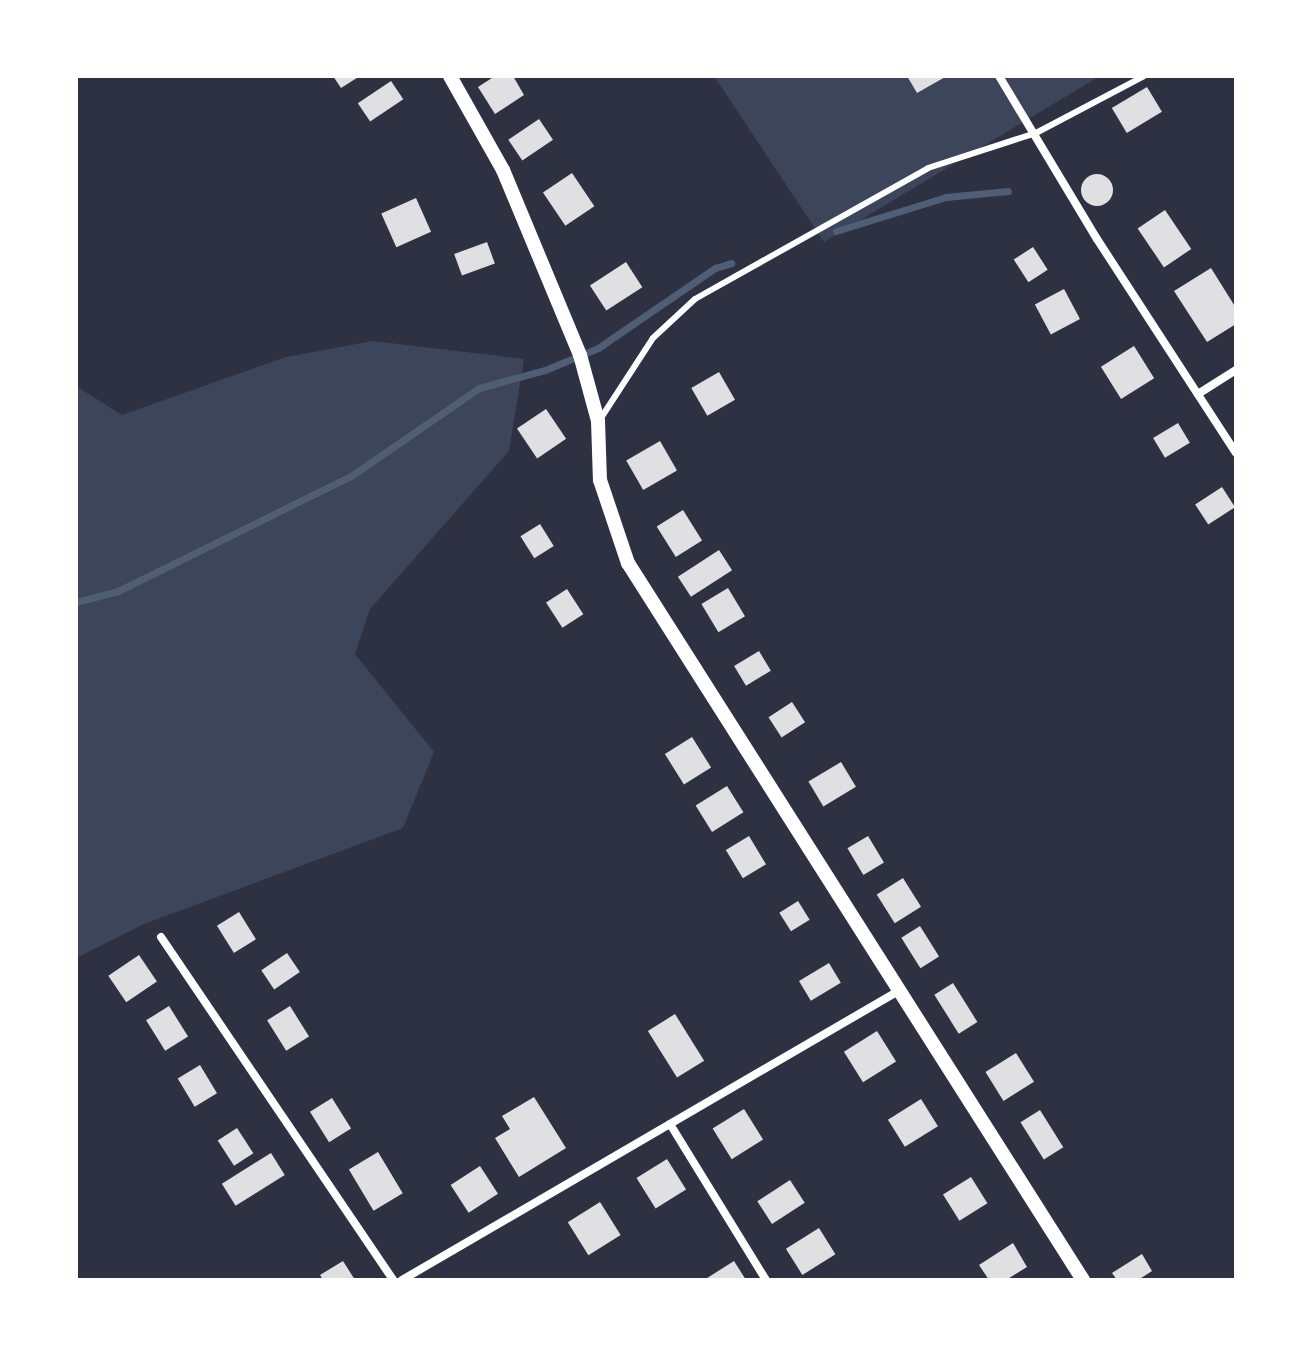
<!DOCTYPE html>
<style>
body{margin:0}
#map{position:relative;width:1312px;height:1356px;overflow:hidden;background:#2d3142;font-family:Commissioner,sans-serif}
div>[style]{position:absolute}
.green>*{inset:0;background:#3c4559}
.stream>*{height:7px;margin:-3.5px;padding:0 3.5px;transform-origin:3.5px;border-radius:3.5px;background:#4f5d75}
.building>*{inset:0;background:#e0e0e3;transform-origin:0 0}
.round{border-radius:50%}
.service>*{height:6px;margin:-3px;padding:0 3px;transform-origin:3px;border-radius:3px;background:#fff}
.minor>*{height:8px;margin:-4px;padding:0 4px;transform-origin:4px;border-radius:4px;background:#fff}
.tertiary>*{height:14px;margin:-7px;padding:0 7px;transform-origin:7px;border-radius:7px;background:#fff}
span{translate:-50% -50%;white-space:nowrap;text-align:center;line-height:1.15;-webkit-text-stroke:6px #fff;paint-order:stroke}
.frame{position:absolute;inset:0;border:78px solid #fff;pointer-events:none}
</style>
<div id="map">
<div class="green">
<i style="clip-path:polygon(714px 76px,1100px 76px,824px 242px)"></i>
<i style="clip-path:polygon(373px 341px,524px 359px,509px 451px,370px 609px,355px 654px,434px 752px,403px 828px,144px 924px,76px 958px,76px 386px,122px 415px,286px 357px)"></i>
</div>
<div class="stream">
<i style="left:836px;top:231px;width:115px;rotate:-17.2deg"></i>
<i style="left:946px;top:197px;width:62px;rotate:-5.5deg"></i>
<i style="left:76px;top:602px;width:43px;rotate:-14.7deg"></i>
<i style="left:118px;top:591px;width:260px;rotate:-26.3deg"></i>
<i style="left:351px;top:476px;width:155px;rotate:-34.5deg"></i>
<i style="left:479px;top:388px;width:68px;rotate:-15.3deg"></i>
<i style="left:545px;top:370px;width:57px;rotate:-22.5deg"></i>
<i style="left:598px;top:348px;width:142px;rotate:-34.4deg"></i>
<i style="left:715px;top:268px;width:17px;rotate:-17deg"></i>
</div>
<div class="building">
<i style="clip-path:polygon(333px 76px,360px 76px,341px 88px)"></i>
<i style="clip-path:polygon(495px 76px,513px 76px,524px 95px,495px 114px,478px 87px)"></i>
<i style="clip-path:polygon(907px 76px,947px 76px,917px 93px)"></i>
<i style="left:391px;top:81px;width:22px;height:40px;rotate:56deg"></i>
<i style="left:1147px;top:87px;width:29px;height:41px;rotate:59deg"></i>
<i style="left:539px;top:119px;width:25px;height:37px;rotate:56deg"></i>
<i style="left:572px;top:173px;width:40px;height:35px;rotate:56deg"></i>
<i class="round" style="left:1081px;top:174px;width:32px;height:32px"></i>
<i style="left:416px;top:198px;width:37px;height:38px;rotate:66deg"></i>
<i style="left:1165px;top:210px;width:47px;height:33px;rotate:56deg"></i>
<i style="left:487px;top:242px;width:23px;height:35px;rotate:70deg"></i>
<i style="left:1033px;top:247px;width:27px;height:23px;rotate:57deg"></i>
<i style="left:626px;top:262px;width:30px;height:43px;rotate:57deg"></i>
<i style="clip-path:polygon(1211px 268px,1236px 308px,1236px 324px,1207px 342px,1174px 291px)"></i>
<i style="left:1064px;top:289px;width:34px;height:33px;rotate:62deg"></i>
<i style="left:1134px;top:346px;width:38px;height:39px;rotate:58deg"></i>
<i style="left:719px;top:372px;width:32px;height:32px;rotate:60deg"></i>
<i style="left:546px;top:409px;width:36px;height:35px;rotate:56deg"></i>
<i style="left:1178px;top:423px;width:23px;height:29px;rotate:59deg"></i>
<i style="left:660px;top:441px;width:34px;height:39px;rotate:60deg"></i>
<i style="left:1222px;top:487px;width:24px;height:32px;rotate:57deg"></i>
<i style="left:683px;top:510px;width:36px;height:31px;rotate:58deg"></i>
<i style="left:540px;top:524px;width:26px;height:23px;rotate:58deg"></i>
<i style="left:719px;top:550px;width:24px;height:49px;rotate:57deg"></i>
<i style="left:728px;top:588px;width:33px;height:31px;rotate:59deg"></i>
<i style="left:567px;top:589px;width:30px;height:25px;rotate:57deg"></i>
<i style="left:759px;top:651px;width:23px;height:29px;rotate:59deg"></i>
<i style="left:792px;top:702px;width:24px;height:28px;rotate:57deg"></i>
<i style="left:692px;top:737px;width:36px;height:32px;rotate:58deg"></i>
<i style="left:841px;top:762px;width:29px;height:38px;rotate:59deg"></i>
<i style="left:727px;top:786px;width:31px;height:37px;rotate:58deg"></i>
<i style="left:749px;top:836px;width:33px;height:27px;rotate:59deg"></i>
<i style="left:868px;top:836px;width:31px;height:24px;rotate:59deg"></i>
<i style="left:903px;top:878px;width:34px;height:31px;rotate:58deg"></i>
<i style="left:798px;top:901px;width:22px;height:22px;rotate:58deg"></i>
<i style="left:239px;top:912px;width:32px;height:26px;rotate:58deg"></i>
<i style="left:920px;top:926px;width:36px;height:22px;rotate:58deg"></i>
<i style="left:287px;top:953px;width:23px;height:31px;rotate:56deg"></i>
<i style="left:139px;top:955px;width:32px;height:37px;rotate:56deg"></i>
<i style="left:829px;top:963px;width:23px;height:35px;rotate:59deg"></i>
<i style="left:953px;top:983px;width:46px;height:22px;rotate:58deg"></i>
<i style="left:169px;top:1006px;width:36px;height:27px;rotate:58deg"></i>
<i style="left:290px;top:1006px;width:36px;height:27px;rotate:58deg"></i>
<i style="left:675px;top:1014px;width:55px;height:32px;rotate:58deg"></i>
<i style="left:877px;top:1031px;width:36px;height:39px;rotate:58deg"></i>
<i style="left:1016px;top:1053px;width:34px;height:36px;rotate:58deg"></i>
<i style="left:200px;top:1065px;width:33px;height:26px;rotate:59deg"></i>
<i style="clip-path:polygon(534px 1097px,566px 1148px,519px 1177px,495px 1138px,510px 1129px,502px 1116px)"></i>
<i style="left:332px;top:1098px;width:36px;height:26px;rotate:58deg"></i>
<i style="left:921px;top:1099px;width:32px;height:39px;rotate:58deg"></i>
<i style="left:744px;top:1109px;width:36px;height:37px;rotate:58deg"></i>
<i style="left:1040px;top:1110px;width:44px;height:23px;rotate:58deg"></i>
<i style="left:237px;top:1128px;width:30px;height:23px;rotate:57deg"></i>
<i style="left:378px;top:1152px;width:48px;height:34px;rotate:59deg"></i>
<i style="left:271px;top:1153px;width:26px;height:58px;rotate:58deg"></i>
<i style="left:667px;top:1159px;width:36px;height:36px;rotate:58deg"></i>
<i style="left:480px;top:1166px;width:33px;height:35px;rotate:57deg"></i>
<i style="left:971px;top:1177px;width:31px;height:33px;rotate:58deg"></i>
<i style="left:790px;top:1180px;width:27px;height:39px;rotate:57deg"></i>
<i style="left:600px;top:1202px;width:39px;height:38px;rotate:58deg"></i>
<i style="left:819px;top:1228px;width:31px;height:39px;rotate:58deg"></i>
<i style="clip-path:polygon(1013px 1243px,1027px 1267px,1006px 1280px,989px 1280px,979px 1265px)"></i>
<i style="clip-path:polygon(1142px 1254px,1152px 1271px,1138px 1280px,1117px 1280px,1112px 1273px)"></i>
<i style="clip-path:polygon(343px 1261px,355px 1280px,323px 1280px,320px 1275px)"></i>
<i style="clip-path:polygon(734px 1261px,746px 1280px,704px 1280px)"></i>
</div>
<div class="service">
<i style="left:601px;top:418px;width:95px;rotate:-57deg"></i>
<i style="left:653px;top:338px;width:57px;rotate:-42.9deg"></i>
<i style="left:695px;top:299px;width:267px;rotate:-29.3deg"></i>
<i style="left:928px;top:168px;width:114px;rotate:-18deg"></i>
<i style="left:1036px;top:133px;width:122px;rotate:-27.8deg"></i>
</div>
<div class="minor">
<i style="left:999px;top:76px;width:190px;rotate:59deg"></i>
<i style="left:1097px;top:239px;width:255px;rotate:57deg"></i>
<i style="left:1198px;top:394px;width:45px;rotate:-32.3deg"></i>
<i style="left:161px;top:937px;width:414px;rotate:55.9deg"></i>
<i style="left:670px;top:1124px;width:183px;rotate:58.4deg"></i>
<i style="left:402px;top:1280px;width:576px;rotate:-30.21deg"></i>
</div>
<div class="tertiary">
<i style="left:450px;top:76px;width:108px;rotate:60.6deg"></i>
<i style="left:503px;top:170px;width:200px;rotate:67.4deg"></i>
<i style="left:580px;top:355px;width:68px;rotate:74.7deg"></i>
<i style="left:598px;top:421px;width:59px;rotate:88.1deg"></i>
<i style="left:600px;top:480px;width:88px;rotate:71.4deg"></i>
<i style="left:628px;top:563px;width:849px;rotate:57.6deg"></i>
</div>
<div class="frame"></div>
</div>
